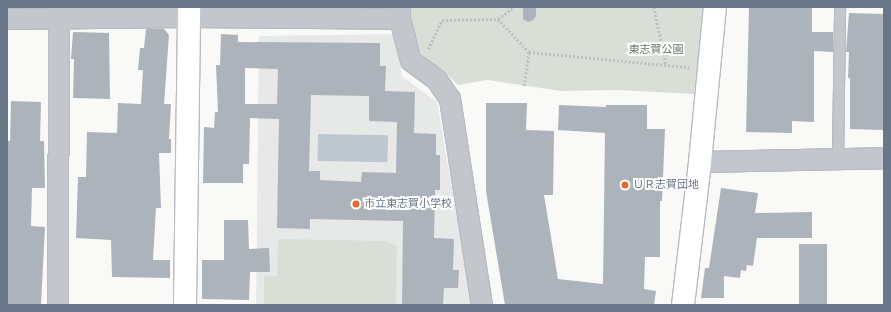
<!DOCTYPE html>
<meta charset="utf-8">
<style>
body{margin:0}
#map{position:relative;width:891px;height:312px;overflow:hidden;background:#f9faf8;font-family:"Alegreya Sans","Noto Sans JP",sans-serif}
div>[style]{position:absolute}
.built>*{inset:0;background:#e7e9e9}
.green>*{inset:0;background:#d9dfd7}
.water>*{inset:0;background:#bec7cd;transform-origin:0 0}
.building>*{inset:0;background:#acb3bb;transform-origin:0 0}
.path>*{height:2.5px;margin-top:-1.25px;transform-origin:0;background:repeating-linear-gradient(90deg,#bdc0c3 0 2px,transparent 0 4px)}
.roads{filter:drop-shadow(1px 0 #b8bcc2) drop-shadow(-1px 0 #b8bcc2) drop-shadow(0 1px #b8bcc2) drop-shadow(0 -1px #b8bcc2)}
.lane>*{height:10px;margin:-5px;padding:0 5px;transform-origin:5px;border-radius:5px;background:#c3c7cc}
.street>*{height:20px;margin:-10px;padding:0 10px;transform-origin:10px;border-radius:10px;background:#c3c7cc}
.secondary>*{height:22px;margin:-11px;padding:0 11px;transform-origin:11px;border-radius:11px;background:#fff}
.dots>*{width:11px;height:11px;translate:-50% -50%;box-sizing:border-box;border:2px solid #fff;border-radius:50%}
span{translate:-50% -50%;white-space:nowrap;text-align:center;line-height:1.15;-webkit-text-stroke:4px #fff;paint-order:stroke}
.park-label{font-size:11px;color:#667a64}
.poi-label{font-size:11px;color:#697789}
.left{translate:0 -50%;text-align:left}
.frame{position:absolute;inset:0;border:8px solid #697789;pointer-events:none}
</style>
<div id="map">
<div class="built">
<i style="clip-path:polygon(396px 34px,402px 76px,437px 102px,472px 305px,256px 305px,259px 36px)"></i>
</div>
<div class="green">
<i style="clip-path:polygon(410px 7px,705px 7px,694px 94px,618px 90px,561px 91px,487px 80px,458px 85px,443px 70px,423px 58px,410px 17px)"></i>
<i style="clip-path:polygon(278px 239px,386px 241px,397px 246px,396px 305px,264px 305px,264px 276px,277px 276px)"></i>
</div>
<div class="water">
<i style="left:318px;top:134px;width:70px;height:27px;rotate:1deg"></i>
</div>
<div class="building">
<i style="clip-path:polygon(523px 7px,536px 7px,536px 16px,533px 20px,528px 22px,523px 19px)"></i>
<i style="clip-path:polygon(749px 7px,812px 7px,812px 32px,833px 32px,833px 52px,814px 51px,814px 122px,792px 121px,792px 133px,746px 132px)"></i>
<i style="clip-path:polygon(849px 13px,884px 14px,884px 130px,850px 129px,850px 78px,848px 78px,849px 52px,846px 52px)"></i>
<i style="clip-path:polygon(146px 29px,164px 29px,169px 35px,164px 104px,171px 104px,169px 139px,171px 139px,171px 153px,159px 153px,161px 208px,156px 208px,153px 260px,170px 260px,170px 278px,112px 277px,111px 240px,76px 238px,78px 177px,86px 177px,87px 132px,117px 133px,118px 103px,141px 104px,143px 70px,138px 70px,140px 48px,144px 48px)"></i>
<i style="clip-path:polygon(73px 32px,109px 33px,110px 99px,73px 98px,74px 59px,71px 59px)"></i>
<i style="clip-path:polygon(evenodd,221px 34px,238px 35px,238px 42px,380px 43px,380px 66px,386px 66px,385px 91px,415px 92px,414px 133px,436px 134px,436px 155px,440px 155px,440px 190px,435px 190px,434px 238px,454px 239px,453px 270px,459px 270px,458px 288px,444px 288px,443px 305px,402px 305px,403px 221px,310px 219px,310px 229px,277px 228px,279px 119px,250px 118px,249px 164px,243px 164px,243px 183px,203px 183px,204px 127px,214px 128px,215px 112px,218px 112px,216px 65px,220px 65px,221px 34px,245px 68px,278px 69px,277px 104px,245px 104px,245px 68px,221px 34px,311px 95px,369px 96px,369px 121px,397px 122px,396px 173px,362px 172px,361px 182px,320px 180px,320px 171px,309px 171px,311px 95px)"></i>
<i style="clip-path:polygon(11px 101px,41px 102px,40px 141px,44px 141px,45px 188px,32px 188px,31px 226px,45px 227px,41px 305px,7px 305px,7px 141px,10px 141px)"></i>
<i style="clip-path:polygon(486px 103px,527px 103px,526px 130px,554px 131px,553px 195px,544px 195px,558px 279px,603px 284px,605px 133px,558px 130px,559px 105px,606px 107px,606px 105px,647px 105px,647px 129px,665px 129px,662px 201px,660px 201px,660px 257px,645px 257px,644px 289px,656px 291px,654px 305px,505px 305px,486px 191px)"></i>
<i style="clip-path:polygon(721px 188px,758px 193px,755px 213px,812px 212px,812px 238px,757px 238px,753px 266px,747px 265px,746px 271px,741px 270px,740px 278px,724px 276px,724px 298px,701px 298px,705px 268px,709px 268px)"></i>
<i style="clip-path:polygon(224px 220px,248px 220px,249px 249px,269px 248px,270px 272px,250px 272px,249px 300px,202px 299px,202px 260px,224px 260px)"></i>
<i style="left:799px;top:244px;width:28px;height:61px"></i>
</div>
<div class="path">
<i style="left:654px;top:7px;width:59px;rotate:78.3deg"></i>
<i style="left:498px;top:19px;width:20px;rotate:-37deg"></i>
<i style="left:428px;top:49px;width:32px;rotate:-64deg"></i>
<i style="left:442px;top:20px;width:56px;rotate:-1deg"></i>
<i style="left:498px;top:19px;width:45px;rotate:46.8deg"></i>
<i style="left:524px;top:86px;width:34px;rotate:-82deg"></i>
<i style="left:529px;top:52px;width:161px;rotate:5.4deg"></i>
</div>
<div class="roads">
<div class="lane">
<i style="left:838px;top:159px;width:152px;rotate:-89.2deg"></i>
</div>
<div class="street">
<i style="left:400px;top:7px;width:12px;rotate:90deg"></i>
<i style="left:400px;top:19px;width:43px;rotate:75.3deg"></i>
<i style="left:411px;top:61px;width:32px;rotate:36deg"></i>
<i style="left:437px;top:80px;width:23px;rotate:56deg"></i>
<i style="left:450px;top:99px;width:208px;rotate:81.2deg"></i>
<i style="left:7px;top:19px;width:182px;rotate:-0.6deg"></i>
<i style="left:189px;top:17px;width:211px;rotate:0.5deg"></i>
<i style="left:700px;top:162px;width:184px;rotate:-1.2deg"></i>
<i style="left:58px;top:305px;width:298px;rotate:-89.8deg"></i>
</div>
<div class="secondary">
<i style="left:185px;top:305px;width:298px;rotate:-89.2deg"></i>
<i style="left:683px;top:305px;width:144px;rotate:-83.2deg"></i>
<i style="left:700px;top:162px;width:156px;rotate:-84.5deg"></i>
</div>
</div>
<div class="dots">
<i style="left:625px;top:185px;background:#e46a2d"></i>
<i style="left:356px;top:204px;background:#e46a2d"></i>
</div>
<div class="park-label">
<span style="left:656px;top:50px">東志賀公園</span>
</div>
<div class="poi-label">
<span class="left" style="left:633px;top:185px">ＵＲ志賀団地</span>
<span class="left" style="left:364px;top:204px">市立東志賀小学校</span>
</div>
<div class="frame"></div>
</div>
